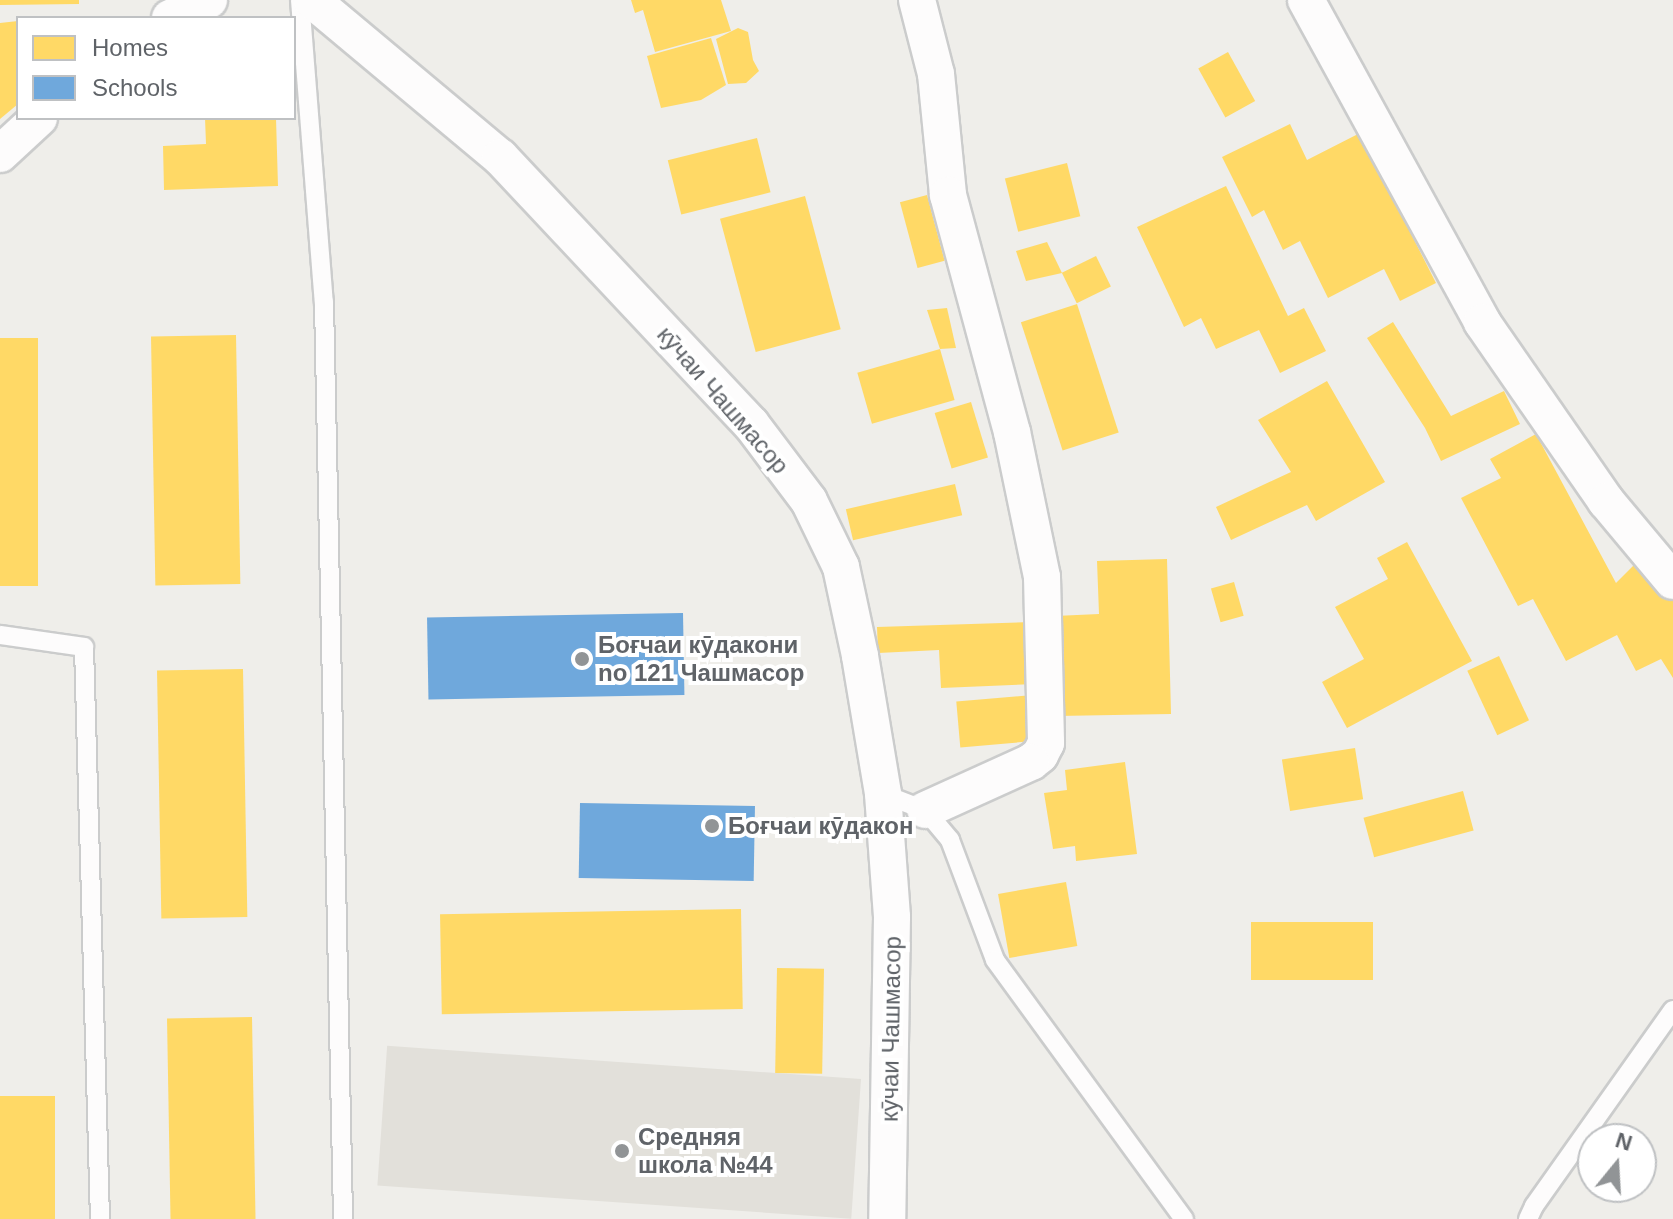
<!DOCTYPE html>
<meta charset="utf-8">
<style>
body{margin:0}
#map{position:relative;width:1673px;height:1219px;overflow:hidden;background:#efeeea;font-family:Arial,sans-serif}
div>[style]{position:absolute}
.education>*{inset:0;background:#e2e0da;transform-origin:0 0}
.homes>*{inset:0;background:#ffd966;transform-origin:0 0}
.schools>*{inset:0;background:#6fa8dc;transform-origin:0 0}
.roads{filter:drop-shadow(2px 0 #cbcccc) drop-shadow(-2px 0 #cbcccc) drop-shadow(0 2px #cbcccc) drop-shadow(0 -2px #cbcccc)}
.lane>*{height:18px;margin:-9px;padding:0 9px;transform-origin:9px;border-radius:9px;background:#fdfcfc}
.street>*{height:36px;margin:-18px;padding:0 18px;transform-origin:18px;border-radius:18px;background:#fdfcfc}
.dots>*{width:22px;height:22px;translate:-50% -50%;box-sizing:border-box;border:4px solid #fff;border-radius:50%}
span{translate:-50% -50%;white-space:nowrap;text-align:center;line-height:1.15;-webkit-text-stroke:8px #fff;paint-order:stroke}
.street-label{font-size:24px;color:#5f6368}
.poi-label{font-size:24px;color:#5f6368;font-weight:700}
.left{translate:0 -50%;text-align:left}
.legend{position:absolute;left:16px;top:16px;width:280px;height:104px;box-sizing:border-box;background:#fff;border:2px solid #bfc1c3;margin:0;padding:10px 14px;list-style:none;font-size:24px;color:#5f6368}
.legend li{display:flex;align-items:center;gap:16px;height:40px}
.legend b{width:40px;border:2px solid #bfc1c3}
.north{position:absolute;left:1577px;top:1123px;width:80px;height:80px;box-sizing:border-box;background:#fff;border:2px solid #bfc1c3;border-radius:50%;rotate:18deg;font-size:22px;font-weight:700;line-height:32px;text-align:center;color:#5f6368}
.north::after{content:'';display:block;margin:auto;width:28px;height:36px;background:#919496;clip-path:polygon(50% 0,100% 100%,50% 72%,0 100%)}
</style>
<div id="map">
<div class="education">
<i style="left:861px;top:1079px;width:140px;height:475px;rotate:94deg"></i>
</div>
<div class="homes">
<i style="clip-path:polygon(0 0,79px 0,79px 4px,0 5px)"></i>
<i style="clip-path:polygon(631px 0,721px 0,731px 31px,655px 52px,643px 10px,635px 13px)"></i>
<i style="clip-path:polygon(18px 21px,18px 104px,0 119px,0 23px)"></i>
<i style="clip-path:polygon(738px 28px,748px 32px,753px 60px,759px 71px,746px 83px,728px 84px,716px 39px)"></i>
<i style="clip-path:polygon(711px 38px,726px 85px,701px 100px,661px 108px,647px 56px)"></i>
<i style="left:1228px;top:52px;width:56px;height:34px;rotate:61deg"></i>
<i style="clip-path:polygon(205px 118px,276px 118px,278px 186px,164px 190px,163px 146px,206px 144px)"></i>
<i style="clip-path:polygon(1290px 124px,1307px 160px,1360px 133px,1436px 283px,1400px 301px,1384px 269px,1328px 298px,1300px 241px,1283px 250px,1264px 210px,1252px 217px,1222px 157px)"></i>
<i style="left:757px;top:138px;width:56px;height:92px;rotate:76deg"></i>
<i style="left:1067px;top:163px;width:55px;height:64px;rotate:76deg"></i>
<i style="clip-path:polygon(1226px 186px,1288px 316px,1304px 308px,1326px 351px,1280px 373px,1259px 330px,1216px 349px,1201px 318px,1184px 327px,1137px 227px)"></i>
<i style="left:927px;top:195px;width:68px;height:28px;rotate:75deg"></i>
<i style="left:805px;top:196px;width:138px;height:88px;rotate:75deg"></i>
<i style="clip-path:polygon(1047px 242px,1062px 273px,1026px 281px,1016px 251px)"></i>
<i style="left:1096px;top:256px;width:34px;height:38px;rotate:64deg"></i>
<i style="left:1077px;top:304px;width:135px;height:59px;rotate:72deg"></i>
<i style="clip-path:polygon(947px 308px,956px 348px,940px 349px,927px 310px)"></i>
<i style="clip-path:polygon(1393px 322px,1451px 416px,1504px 391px,1520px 424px,1441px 461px,1425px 428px,1367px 338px)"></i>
<i style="left:236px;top:335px;width:249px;height:85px;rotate:89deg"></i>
<i style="left:0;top:338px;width:38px;height:248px"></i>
<i style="left:940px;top:349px;width:53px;height:86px;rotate:74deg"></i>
<i style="clip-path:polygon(1327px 381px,1385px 482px,1316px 521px,1307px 505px,1231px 540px,1216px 507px,1291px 472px,1258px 420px)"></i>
<i style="left:971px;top:402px;width:58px;height:38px;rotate:73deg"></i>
<i style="clip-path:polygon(1536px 434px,1616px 583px,1645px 554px,1673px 600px,1673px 678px,1661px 659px,1636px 671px,1617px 635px,1566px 661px,1533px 599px,1518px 606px,1461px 498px,1501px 478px,1490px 459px)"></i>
<i style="left:955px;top:484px;width:32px;height:112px;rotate:77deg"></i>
<i style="clip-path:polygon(1407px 542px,1472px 661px,1347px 728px,1322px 682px,1364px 659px,1335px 607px,1388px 579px,1377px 558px)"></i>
<i style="clip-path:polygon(1167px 559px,1171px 714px,1057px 716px,1055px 616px,1099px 614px,1097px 561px)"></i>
<i style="left:1234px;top:582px;width:35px;height:24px;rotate:74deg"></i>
<i style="clip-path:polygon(1032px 622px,1035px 684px,941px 688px,939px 650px,878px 653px,877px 627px)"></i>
<i style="left:1499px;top:656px;width:71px;height:35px;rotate:65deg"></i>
<i style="left:243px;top:669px;width:248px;height:86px;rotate:89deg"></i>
<i style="left:1032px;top:695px;width:46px;height:76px;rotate:85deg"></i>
<i style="left:1355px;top:748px;width:52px;height:74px;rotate:81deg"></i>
<i style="clip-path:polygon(1125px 762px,1137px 854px,1076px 861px,1075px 846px,1053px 849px,1044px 793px,1067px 790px,1065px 770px)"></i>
<i style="left:1463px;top:791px;width:41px;height:103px;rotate:75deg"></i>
<i style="left:1066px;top:882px;width:65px;height:69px;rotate:80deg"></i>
<i style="left:741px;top:909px;width:100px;height:301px;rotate:89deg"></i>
<i style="left:1251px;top:922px;width:122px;height:58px"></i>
<i style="left:777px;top:968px;width:47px;height:105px;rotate:1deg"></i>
<i style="left:252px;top:1017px;width:202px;height:85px;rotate:89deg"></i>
<i style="left:55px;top:1096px;width:123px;height:55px;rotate:90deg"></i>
</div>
<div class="schools">
<i style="left:683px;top:613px;width:82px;height:256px;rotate:89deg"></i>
<i style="left:580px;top:803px;width:175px;height:75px;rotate:1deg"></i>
</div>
<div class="roads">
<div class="lane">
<i style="left:300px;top:0;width:303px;rotate:85.5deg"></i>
<i style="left:324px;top:302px;width:917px;rotate:88.81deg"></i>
<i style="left:0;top:635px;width:85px;rotate:8.1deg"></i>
<i style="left:84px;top:647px;width:572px;rotate:88.4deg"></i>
<i style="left:883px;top:794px;width:45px;rotate:20.9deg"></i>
<i style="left:925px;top:810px;width:39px;rotate:50deg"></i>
<i style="left:950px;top:840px;width:128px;rotate:69.4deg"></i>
<i style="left:995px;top:960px;width:321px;rotate:53.9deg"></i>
<i style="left:1528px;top:1219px;width:14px;rotate:-65deg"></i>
<i style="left:1534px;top:1206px;width:240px;rotate:-54.7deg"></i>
</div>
<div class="street">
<i style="left:312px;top:0;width:245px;rotate:39.9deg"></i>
<i style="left:500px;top:157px;width:366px;rotate:46.8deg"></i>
<i style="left:751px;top:424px;width:96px;rotate:53deg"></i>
<i style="left:809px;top:501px;width:73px;rotate:64.1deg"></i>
<i style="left:841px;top:567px;width:91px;rotate:77.9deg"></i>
<i style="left:860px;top:656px;width:140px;rotate:80.5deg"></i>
<i style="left:883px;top:794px;width:123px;rotate:85.8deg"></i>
<i style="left:892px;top:917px;width:302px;rotate:90.9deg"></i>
<i style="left:917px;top:0;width:76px;rotate:75.6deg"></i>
<i style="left:936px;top:74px;width:122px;rotate:84.3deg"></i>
<i style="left:948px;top:195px;width:245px;rotate:74.9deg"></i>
<i style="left:1012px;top:432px;width:148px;rotate:78.3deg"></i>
<i style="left:1042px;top:577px;width:166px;rotate:88.6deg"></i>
<i style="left:1046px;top:743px;width:13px;rotate:117deg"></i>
<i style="left:1040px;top:755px;width:11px;rotate:142deg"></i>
<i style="left:1031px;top:762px;width:116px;rotate:155.6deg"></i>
<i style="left:1306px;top:0;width:367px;rotate:61.3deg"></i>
<i style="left:1482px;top:322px;width:218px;rotate:55.3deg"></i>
<i style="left:1606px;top:501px;width:104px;rotate:50.1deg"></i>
<i style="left:170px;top:18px;width:43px;rotate:-24.8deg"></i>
<i style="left:0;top:154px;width:53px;rotate:-42.7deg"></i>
</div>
</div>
<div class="dots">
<i style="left:582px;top:659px;background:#919496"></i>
<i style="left:712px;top:826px;background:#919496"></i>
<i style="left:622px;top:1151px;background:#919496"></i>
</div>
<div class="street-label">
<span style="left:723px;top:400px;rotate:49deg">кӯчаи Чашмасор</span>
<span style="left:891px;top:1029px;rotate:-89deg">кӯчаи Чашмасор</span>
</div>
<div class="poi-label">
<span class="left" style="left:598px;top:659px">Боғчаи кӯдакони<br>no 121 Чашмасор</span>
<span class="left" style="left:728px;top:826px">Боғчаи кӯдакон</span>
<span class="left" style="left:638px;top:1151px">Средняя<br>школа №44</span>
</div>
<ul class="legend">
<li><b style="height:22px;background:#ffd966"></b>Homes</li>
<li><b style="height:22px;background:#6fa8dc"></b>Schools</li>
</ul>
<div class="north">N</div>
</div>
